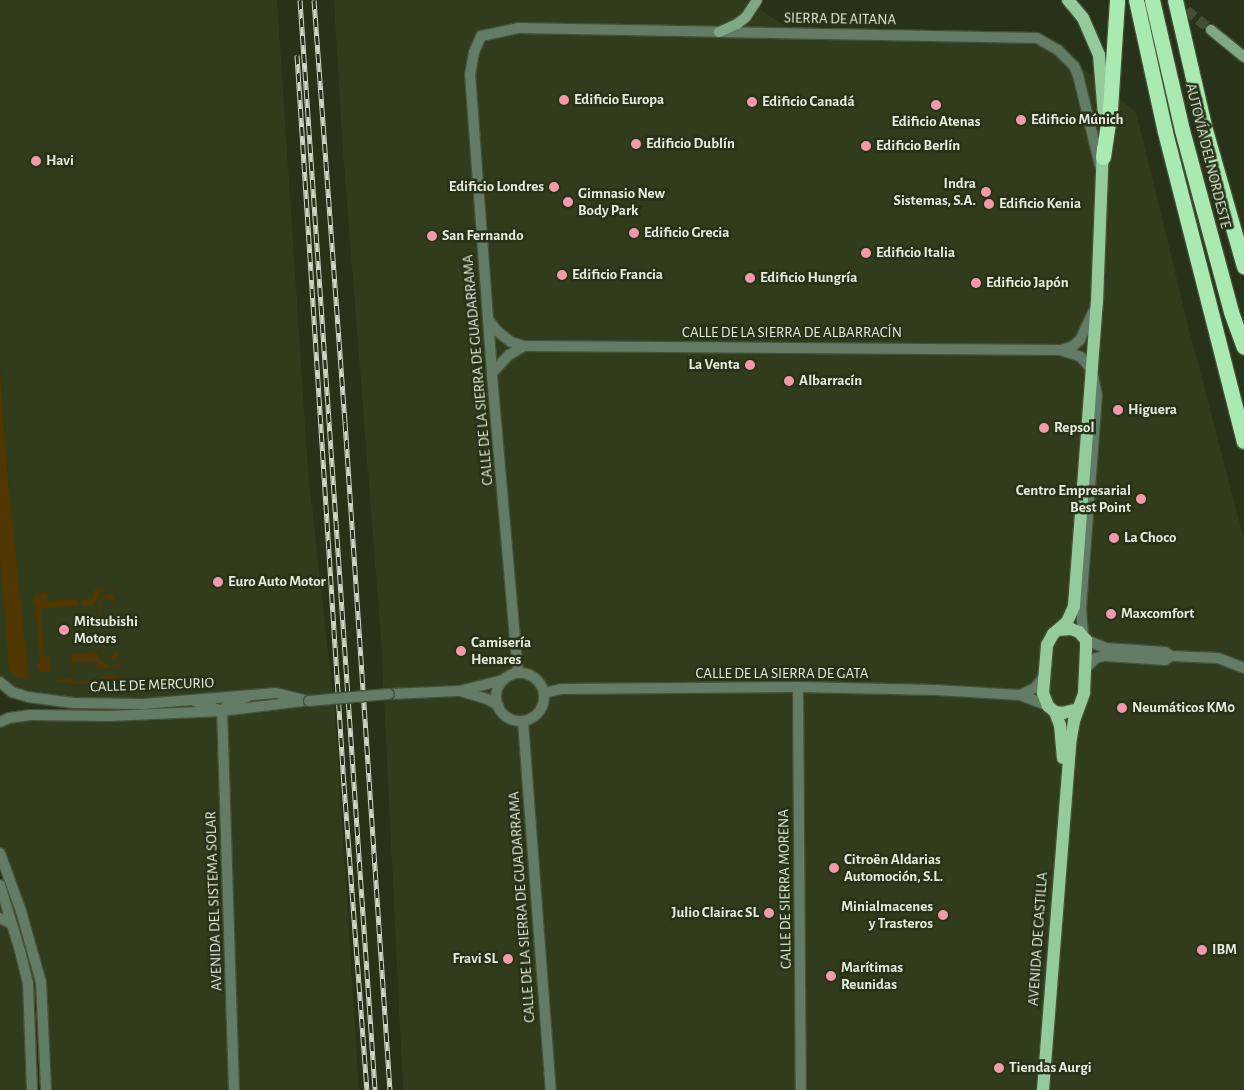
<!DOCTYPE html>
<meta charset="utf-8">
<style>
body{margin:0}
#map{position:relative;width:1244px;height:1090px;overflow:hidden;background:#283218;font-family:"Alegreya Sans",sans-serif}
div>[style]{position:absolute}
.built>*{inset:0;background:#303c1b}
.green>*{inset:0;background:#503701}
.secondary-tunnel>*{height:10px;margin-top:-5px;transform-origin:0;background:repeating-linear-gradient(90deg,#444e35 0 10px,transparent 0 15px)}
.roads{filter:drop-shadow(1px 0 #465037) drop-shadow(-1px 0 #465037) drop-shadow(0 1px #465037) drop-shadow(0 -1px #465037)}
.minor>*{height:10px;margin:-5px;padding:0 5px;transform-origin:5px;border-radius:5px;background:#627c66}
.tertiary>*{height:10px;margin:-5px;padding:0 5px;transform-origin:5px;border-radius:5px;background:#627c66}
.tertiary>.ring{margin:-5px;padding:0;box-sizing:content-box;background:none;border:10px solid #627c66;border-radius:50%}
.secondary>*{height:10px;margin:-5px;padding:0 5px;transform-origin:5px;border-radius:5px;background:#7fa985}
.primary>*{height:12px;margin:-6px;padding:0 6px;transform-origin:6px;border-radius:6px;background:#94cb9d}
.motorway>*{height:15px;margin:-7.5px;padding:0 7.5px;transform-origin:7.5px;border-radius:7.5px;background:#a8eab2}
.rail>*{height:5px;margin-top:-2.5px;transform-origin:0;background:repeating-linear-gradient(90deg,#283218 0 9px,#ced6c5 0 18px);box-sizing:border-box;border-block:1px solid #ced6c5}
.bridges{filter:drop-shadow(1px 0 #465037) drop-shadow(-1px 0 #465037) drop-shadow(0 1px #465037) drop-shadow(0 -1px #465037)}
.tertiary-bridge>*{height:10px;margin:-5px;padding:0 5px;transform-origin:5px;border-radius:5px;background:#627c66}
.dots>*{width:14px;height:14px;translate:-50% -50%;box-sizing:border-box;border:2px solid #283218;border-radius:50%}
span{translate:-50% -50%;white-space:nowrap;text-align:center;line-height:1.15;-webkit-text-stroke:5px #283218;paint-order:stroke}
.street-label{font-size:15px;color:#e5ecdc}
.poi-label{font-size:15px;color:#e5ecdc;font-weight:700}
.left{translate:0 -50%;text-align:left}
.right{translate:-100% -50%;text-align:right}
</style>
<div id="map">
<div class="built">
<i style="clip-path:polygon(0 0,277px 0,308px 469px,335px 714px,359px 1090px,46px 1090px,42px 996px,0 853px,0 722px,9px 718px,109px 716px,308px 701px,292px 696px,143px 704px,28px 697px,0 682px,0 489px,9px 490px,0 368px)"></i>
<i style="clip-path:polygon(334px 0,746px 0,788px 28px,1042px 34px,1136px 112px,1189px 329px,1244px 539px,1244px 1090px,403px 1090px,381px 639px,342px 139px)"></i>
<i style="clip-path:polygon(0 885px,20px 951px,32px 1090px,0 1090px)"></i>
</div>
<div class="green">
<i style="clip-path:polygon(0 368px,9px 490px,29px 680px,15px 676px,9px 670px,0 557px)"></i>
<i style="clip-path:polygon(109px 588px,116px 590px,118px 594px,113px 590px,107px 589px,100px 593px,93px 606px,82px 606px,81px 600px,94px 596px,94px 589px)"></i>
<i style="clip-path:polygon(47px 592px,48px 601px,77px 599px,78px 606px,41px 609px,44px 655px,49px 655px,51px 671px,43px 672px,39px 670px,36px 664px,40px 663px,35px 603px,32px 603px,35px 595px)"></i>
<i style="clip-path:polygon(110px 594px,114px 596px,114px 603px,105px 598px,103px 600px,100px 604px,102px 606px,99px 609px,102px 620px,99px 621px,98px 611px,99px 603px,103px 597px)"></i>
<i style="clip-path:polygon(100px 636px,104px 637px,102px 648px,106px 656px,109px 659px,117px 651px,118px 653px,116px 661px,104px 657px,102px 651px)"></i>
<i style="clip-path:polygon(96px 652px,101px 661px,110px 666px,119px 664px,123px 659px,123px 662px,117px 667px,97px 669px,97px 661px,74px 662px,72px 671px,72px 654px)"></i>
<i style="clip-path:polygon(117px 675px,121px 678px,110px 679px,111px 686px,49px 681px,73px 678px,73px 682px,103px 680px,103px 676px)"></i>
</div>
<div class="secondary-tunnel">
<i style="left:1175px;top:1px;width:46px;rotate:38.9deg"></i>
</div>
<div class="roads">
<div class="minor">
<i style="left:719px;top:32px;width:318px;rotate:1.1deg"></i>
<i style="left:1037px;top:38px;width:24px;rotate:30deg"></i>
<i style="left:1058px;top:50px;width:23px;rotate:45deg"></i>
<i style="left:1074px;top:66px;width:10px;rotate:66deg"></i>
<i style="left:1078px;top:75px;width:94px;rotate:76.4deg"></i>
<i style="left:488px;top:319px;width:15px;rotate:53deg"></i>
<i style="left:497px;top:331px;width:18px;rotate:38deg"></i>
<i style="left:511px;top:342px;width:14px;rotate:17deg"></i>
<i style="left:524px;top:346px;width:536px;rotate:0.43deg"></i>
<i style="left:1060px;top:350px;width:22px;rotate:18deg"></i>
<i style="left:1081px;top:357px;width:17px;rotate:50deg"></i>
<i style="left:1092px;top:370px;width:25px;rotate:79deg"></i>
<i style="left:1097px;top:395px;width:213px;rotate:94.3deg"></i>
<i style="left:1081px;top:607px;width:29px;rotate:86deg"></i>
<i style="left:1061px;top:350px;width:13px;rotate:-18deg"></i>
<i style="left:1073px;top:346px;width:9px;rotate:-41deg"></i>
<i style="left:1080px;top:340px;width:31px;rotate:-65deg"></i>
<i style="left:492px;top:373px;width:25px;rotate:-47deg"></i>
<i style="left:509px;top:355px;width:17px;rotate:-31deg"></i>
<i style="left:798px;top:687px;width:403px;rotate:89.6deg"></i>
<i style="left:192px;top:700px;width:32px;rotate:20deg"></i>
<i style="left:523px;top:721px;width:370px;rotate:85.7deg"></i>
<i style="left:0;top:918px;width:13px;rotate:27deg"></i>
<i style="left:234px;top:1090px;width:379px;rotate:-91.8deg"></i>
<i style="left:222px;top:711px;width:8px;rotate:-50deg"></i>
<i style="left:227px;top:705px;width:22px;rotate:-22deg"></i>
</div>
<div class="tertiary">
<i style="left:1086px;top:640px;width:22px;rotate:22deg"></i>
<i style="left:1106px;top:648px;width:59px;rotate:3.9deg"></i>
<i style="left:1165px;top:652px;width:7px;rotate:34deg"></i>
<i style="left:1086px;top:668px;width:14px;rotate:-45deg"></i>
<i style="left:1096px;top:658px;width:9px;rotate:-13deg"></i>
<i style="left:1105px;top:656px;width:60px;rotate:3.8deg"></i>
<i style="left:1165px;top:660px;width:7px;rotate:-34deg"></i>
<i style="left:1171px;top:656px;width:47px;rotate:2.4deg"></i>
<i style="left:1218px;top:658px;width:28px;rotate:21deg"></i>
<i style="left:518px;top:673px;width:301px;rotate:-95deg"></i>
<i style="left:492px;top:373px;width:299px;rotate:-94.2deg"></i>
<i style="left:470px;top:75px;width:23px;rotate:-80deg"></i>
<i style="left:474px;top:52px;width:17px;rotate:-66deg"></i>
<i style="left:481px;top:36px;width:38px;rotate:-12deg"></i>
<i style="left:518px;top:28px;width:201px;rotate:1.1deg"></i>
<i class="ring" style="left:496px;top:673px;width:38px;height:38px"></i>
<i style="left:0;top:682px;width:16px;rotate:40deg"></i>
<i style="left:12px;top:692px;width:17px;rotate:17deg"></i>
<i style="left:28px;top:697px;width:46px;rotate:7.4deg"></i>
<i style="left:74px;top:703px;width:69px;rotate:0.8deg"></i>
<i style="left:143px;top:704px;width:133px;rotate:-4.7deg"></i>
<i style="left:276px;top:693px;width:34px;rotate:14deg"></i>
<i style="left:463px;top:692px;width:25px;rotate:16deg"></i>
<i style="left:487px;top:699px;width:13px;rotate:29deg"></i>
<i style="left:544px;top:693px;width:17px;rotate:-13deg"></i>
<i style="left:561px;top:689px;width:237px;rotate:-0.5deg"></i>
<i style="left:798px;top:687px;width:138px;rotate:1.2deg"></i>
<i style="left:936px;top:690px;width:84px;rotate:3.4deg"></i>
<i style="left:1020px;top:695px;width:30px;rotate:21deg"></i>
<i style="left:389px;top:694px;width:70px;rotate:-2.5deg"></i>
<i style="left:459px;top:691px;width:45px;rotate:-14deg"></i>
<i style="left:1020px;top:695px;width:17px;rotate:-25deg"></i>
<i style="left:1035px;top:688px;width:14px;rotate:-51deg"></i>
<i style="left:0;top:722px;width:10px;rotate:-24deg"></i>
<i style="left:9px;top:718px;width:22px;rotate:-8deg"></i>
<i style="left:31px;top:715px;width:78px;rotate:0.7deg"></i>
<i style="left:109px;top:716px;width:113px;rotate:-2.5deg"></i>
<i style="left:222px;top:711px;width:84px;rotate:-6.9deg"></i>
<i style="left:0;top:853px;width:62px;rotate:70.1deg"></i>
<i style="left:21px;top:911px;width:74px;rotate:74.3deg"></i>
<i style="left:41px;top:982px;width:108px;rotate:87.3deg"></i>
<i style="left:0;top:885px;width:69px;rotate:73.1deg"></i>
<i style="left:20px;top:951px;width:34px;rotate:76deg"></i>
<i style="left:28px;top:984px;width:106px;rotate:87.8deg"></i>
</div>
<div class="secondary">
<i style="left:1211px;top:30px;width:43px;rotate:39.3deg"></i>
<i style="left:719px;top:32px;width:20px;rotate:-24deg"></i>
<i style="left:737px;top:24px;width:11px;rotate:-38deg"></i>
<i style="left:746px;top:17px;width:20px;rotate:-57deg"></i>
</div>
<div class="primary">
<i style="left:1068px;top:0;width:23px;rotate:50deg"></i>
<i style="left:1083px;top:18px;width:40px;rotate:66.6deg"></i>
<i style="left:1099px;top:55px;width:61px;rotate:85.3deg"></i>
<i style="left:1078px;top:709px;width:16px;rotate:165deg"></i>
<i style="left:1063px;top:713px;width:8px;rotate:-173deg"></i>
<i style="left:1055px;top:712px;width:9px;rotate:-139deg"></i>
<i style="left:1048px;top:706px;width:14px;rotate:-111deg"></i>
<i style="left:1043px;top:693px;width:48px;rotate:-85.2deg"></i>
<i style="left:1047px;top:645px;width:13px;rotate:-61deg"></i>
<i style="left:1053px;top:634px;width:18px;rotate:-41deg"></i>
<i style="left:1067px;top:622px;width:17px;rotate:-66deg"></i>
<i style="left:1074px;top:606px;width:305px;rotate:-85.7deg"></i>
<i style="left:1097px;top:302px;width:154px;rotate:-87.8deg"></i>
<i style="left:1055px;top:712px;width:14px;rotate:69deg"></i>
<i style="left:1060px;top:725px;width:33px;rotate:85deg"></i>
<i style="left:1043px;top:1090px;width:353px;rotate:-85.5deg"></i>
<i style="left:1071px;top:738px;width:17px;rotate:-80deg"></i>
<i style="left:1074px;top:721px;width:30px;rotate:-70deg"></i>
<i style="left:1084px;top:693px;width:44px;rotate:-87.4deg"></i>
<i style="left:1086px;top:649px;width:9px;rotate:-90deg"></i>
<i style="left:1086px;top:640px;width:11px;rotate:-131deg"></i>
<i style="left:1079px;top:632px;width:9px;rotate:-159deg"></i>
<i style="left:1071px;top:629px;width:13px;rotate:176deg"></i>
</div>
<div class="motorway">
<i style="left:1136px;top:0;width:135px;rotate:77.6deg"></i>
<i style="left:1165px;top:132px;width:319px;rotate:75.7deg"></i>
<i style="left:1152px;top:0;width:133px;rotate:77deg"></i>
<i style="left:1182px;top:130px;width:188px;rotate:74.9deg"></i>
<i style="left:1231px;top:312px;width:37px;rotate:70deg"></i>
<i style="left:1175px;top:0;width:129px;rotate:77deg"></i>
<i style="left:1204px;top:126px;width:146px;rotate:74.1deg"></i>
<i style="left:1103px;top:157px;width:49px;rotate:-81.7deg"></i>
<i style="left:1110px;top:109px;width:109px;rotate:-86.3deg"></i>
</div>
</div>
<div class="rail">
<i style="left:300px;top:0;width:1093px;rotate:86.06deg"></i>
<i style="left:314px;top:0;width:423px;rotate:85.8deg"></i>
<i style="left:345px;top:422px;width:670px;rotate:86.15deg"></i>
<i style="left:297px;top:55px;width:732px;rotate:86.32deg"></i>
<i style="left:344px;top:785px;width:306px;rotate:85.7deg"></i>
</div>
<div class="bridges">
<div class="tertiary-bridge">
<i style="left:309px;top:701px;width:80px;rotate:-5deg"></i>
</div>
</div>
<div class="dots">
<i style="left:564px;top:100px;background:#f39aa8"></i>
<i style="left:752px;top:102px;background:#f39aa8"></i>
<i style="left:936px;top:105px;background:#f39aa8"></i>
<i style="left:1021px;top:120px;background:#f39aa8"></i>
<i style="left:636px;top:144px;background:#f39aa8"></i>
<i style="left:866px;top:146px;background:#f39aa8"></i>
<i style="left:36px;top:161px;background:#f39aa8"></i>
<i style="left:554px;top:187px;background:#f39aa8"></i>
<i style="left:986px;top:192px;background:#f39aa8"></i>
<i style="left:568px;top:202px;background:#f39aa8"></i>
<i style="left:989px;top:204px;background:#f39aa8"></i>
<i style="left:634px;top:233px;background:#f39aa8"></i>
<i style="left:432px;top:236px;background:#f39aa8"></i>
<i style="left:866px;top:253px;background:#f39aa8"></i>
<i style="left:562px;top:275px;background:#f39aa8"></i>
<i style="left:750px;top:278px;background:#f39aa8"></i>
<i style="left:976px;top:283px;background:#f39aa8"></i>
<i style="left:750px;top:365px;background:#f39aa8"></i>
<i style="left:789px;top:381px;background:#f39aa8"></i>
<i style="left:1118px;top:410px;background:#f39aa8"></i>
<i style="left:1044px;top:428px;background:#f39aa8"></i>
<i style="left:1141px;top:499px;background:#f39aa8"></i>
<i style="left:1114px;top:538px;background:#f39aa8"></i>
<i style="left:218px;top:582px;background:#f39aa8"></i>
<i style="left:1111px;top:614px;background:#f39aa8"></i>
<i style="left:64px;top:630px;background:#f39aa8"></i>
<i style="left:461px;top:651px;background:#f39aa8"></i>
<i style="left:1122px;top:708px;background:#f39aa8"></i>
<i style="left:834px;top:868px;background:#f39aa8"></i>
<i style="left:769px;top:913px;background:#f39aa8"></i>
<i style="left:943px;top:915px;background:#f39aa8"></i>
<i style="left:1202px;top:950px;background:#f39aa8"></i>
<i style="left:508px;top:959px;background:#f39aa8"></i>
<i style="left:831px;top:976px;background:#f39aa8"></i>
<i style="left:999px;top:1068px;background:#f39aa8"></i>
</div>
<div class="street-label">
<span style="left:840px;top:19px;rotate:1deg">SIERRA DE AITANA</span>
<span style="left:1208px;top:156px;rotate:76deg">AUTOVÍA DEL NORDESTE</span>
<span style="left:792px;top:333px">CALLE DE LA SIERRA DE ALBARRACÍN</span>
<span style="left:478px;top:370px;rotate:-95deg">CALLE DE LA SIERRA DE GUADARRAMA</span>
<span style="left:782px;top:674px">CALLE DE LA SIERRA DE GATA</span>
<span style="left:152px;top:685px;rotate:-2deg">CALLE DE MERCURIO</span>
<span style="left:785px;top:889px;rotate:-91deg">CALLE DE SIERRA MORENA</span>
<span style="left:214px;top:901px;rotate:-92deg">AVENIDA DEL SISTEMA SOLAR</span>
<span style="left:522px;top:907px;rotate:-94deg">CALLE DE LA SIERRA DE GUADARRAMA</span>
<span style="left:1038px;top:939px;rotate:-86deg">AVENIDA DE CASTILLA</span>
</div>
<div class="poi-label">
<span class="left" style="left:574px;top:100px">Edificio Europa</span>
<span class="left" style="left:762px;top:102px">Edificio Canadá</span>
<span class="left" style="left:1031px;top:120px">Edificio Múnich</span>
<span style="left:936px;top:122px">Edificio Atenas</span>
<span class="left" style="left:646px;top:144px">Edificio Dublín</span>
<span class="left" style="left:876px;top:146px">Edificio Berlín</span>
<span class="left" style="left:46px;top:161px">Havi</span>
<span class="right" style="left:976px;top:192px">Indra<br>Sistemas, S.A.</span>
<span class="right" style="left:544px;top:187px">Edificio Londres</span>
<span class="left" style="left:578px;top:202px">Gimnasio New<br>Body Park</span>
<span class="left" style="left:999px;top:204px">Edificio Kenia</span>
<span class="left" style="left:644px;top:233px">Edificio Grecia</span>
<span class="left" style="left:442px;top:236px">San Fernando</span>
<span class="left" style="left:876px;top:253px">Edificio Italia</span>
<span class="left" style="left:572px;top:275px">Edificio Francia</span>
<span class="left" style="left:760px;top:278px">Edificio Hungría</span>
<span class="left" style="left:986px;top:283px">Edificio Japón</span>
<span class="right" style="left:740px;top:365px">La Venta</span>
<span class="left" style="left:799px;top:381px">Albarracín</span>
<span class="left" style="left:1128px;top:410px">Higuera</span>
<span class="left" style="left:1054px;top:428px">Repsol</span>
<span class="right" style="left:1131px;top:499px">Centro Empresarial<br>Best Point</span>
<span class="left" style="left:1124px;top:538px">La Choco</span>
<span class="left" style="left:228px;top:582px">Euro Auto Motor</span>
<span class="left" style="left:1121px;top:614px">Maxcomfort</span>
<span class="left" style="left:74px;top:630px">Mitsubishi<br>Motors</span>
<span class="left" style="left:471px;top:651px">Camisería<br>Henares</span>
<span class="left" style="left:1132px;top:708px">Neumáticos KM0</span>
<span class="left" style="left:844px;top:868px">Citroën Aldarias<br>Automoción, S.L.</span>
<span class="right" style="left:933px;top:915px">Minialmacenes<br>y Trasteros</span>
<span class="right" style="left:759px;top:913px">Julio Clairac SL</span>
<span class="left" style="left:1212px;top:950px">IBM</span>
<span class="right" style="left:498px;top:959px">Fravi SL</span>
<span class="left" style="left:841px;top:976px">Marítimas<br>Reunidas</span>
<span class="left" style="left:1009px;top:1068px">Tiendas Aurgi</span>
</div>
</div>
